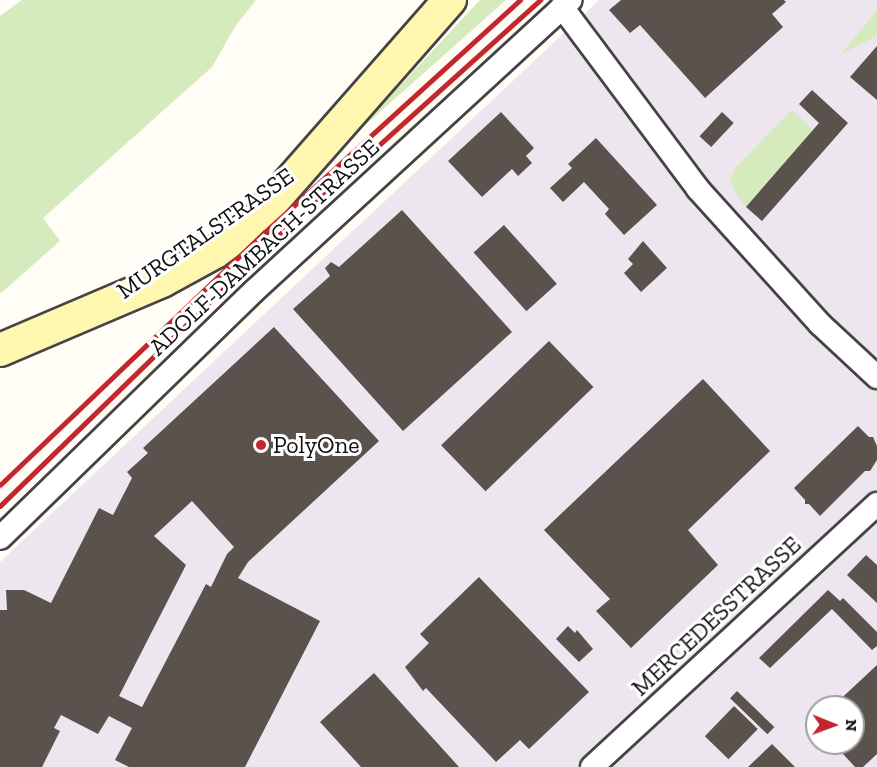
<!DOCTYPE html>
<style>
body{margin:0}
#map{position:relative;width:877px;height:767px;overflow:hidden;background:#fffdf5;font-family:"Zilla Slab",serif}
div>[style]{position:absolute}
.industrial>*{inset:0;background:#eee6ef}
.green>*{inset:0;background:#d5ebbd}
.building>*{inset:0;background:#5a524d;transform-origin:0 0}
.roads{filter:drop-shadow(2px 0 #444) drop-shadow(-2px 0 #444) drop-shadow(0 2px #444) drop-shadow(0 -2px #444)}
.street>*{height:22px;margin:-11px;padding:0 11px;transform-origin:11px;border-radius:11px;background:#fff}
.secondary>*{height:32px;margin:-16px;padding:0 16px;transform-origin:16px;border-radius:16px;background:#fff6b0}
.rail>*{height:4.5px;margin:-2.25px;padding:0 2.25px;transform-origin:2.25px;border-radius:2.25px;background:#c4262e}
.dots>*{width:16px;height:16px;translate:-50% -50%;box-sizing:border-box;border:3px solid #fff;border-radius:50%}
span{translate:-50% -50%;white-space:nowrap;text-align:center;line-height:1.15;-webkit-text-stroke:6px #fff;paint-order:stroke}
.street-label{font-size:24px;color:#111}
.poi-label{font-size:24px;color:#111}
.left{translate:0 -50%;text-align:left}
.north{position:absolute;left:805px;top:695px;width:60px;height:60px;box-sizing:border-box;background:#fff;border:2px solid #a0a0a0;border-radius:50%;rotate:91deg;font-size:16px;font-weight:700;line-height:24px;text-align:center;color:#111}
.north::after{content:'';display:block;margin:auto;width:21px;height:27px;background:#c4262e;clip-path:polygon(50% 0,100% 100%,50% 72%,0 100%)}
</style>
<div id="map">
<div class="industrial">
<i style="clip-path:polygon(evenodd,599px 0,877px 0,877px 767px,0 767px,0 562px,599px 0,817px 707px,853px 707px,853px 743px,817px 743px,817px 707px)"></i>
</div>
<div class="green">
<i style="clip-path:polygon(22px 0,256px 0,236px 25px,212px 67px,43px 218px,60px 241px,0 294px,0 16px)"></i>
<i style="clip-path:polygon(480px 0,506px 0,353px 136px)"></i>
<i style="clip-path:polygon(877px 10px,877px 36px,841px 54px)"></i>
<i style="clip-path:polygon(792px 110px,813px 130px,746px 207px,735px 193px,730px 179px,735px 168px)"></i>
</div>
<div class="building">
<i style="clip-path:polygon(621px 0,784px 0,786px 2px,772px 14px,783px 27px,705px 98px,640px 25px,630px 33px,609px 10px)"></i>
<i style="clip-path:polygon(877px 46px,877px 100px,850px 77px)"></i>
<i style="clip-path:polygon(812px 90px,848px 123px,762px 221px,746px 207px,819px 123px,799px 104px)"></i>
<i style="clip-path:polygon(501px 112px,534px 148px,526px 156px,532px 163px,518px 176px,512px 169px,482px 197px,448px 161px)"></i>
<i style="left:722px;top:112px;width:16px;height:33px;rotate:43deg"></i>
<i style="clip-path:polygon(596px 138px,657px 205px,624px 235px,605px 214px,609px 209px,584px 182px,563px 202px,550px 188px,572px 168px,568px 164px)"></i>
<i style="clip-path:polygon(402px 210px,512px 332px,403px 431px,293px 309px,330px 276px,325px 268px,331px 262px,339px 267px)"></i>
<i style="left:504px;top:225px;width:79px;height:41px;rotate:48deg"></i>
<i style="clip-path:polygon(643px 241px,667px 268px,641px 292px,624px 273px,633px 264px,628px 259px)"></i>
<i style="clip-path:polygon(evenodd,274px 327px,379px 441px,248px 562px,238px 578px,320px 621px,245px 767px,129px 767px,115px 760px,132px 728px,109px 716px,98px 734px,61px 715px,54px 728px,60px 731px,42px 767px,0 767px,0 610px,7px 610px,6px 590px,24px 590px,51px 603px,99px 508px,113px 515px,132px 478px,127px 472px,148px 453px,143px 448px,274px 327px,192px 501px,234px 547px,227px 554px,211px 587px,206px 584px,142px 707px,119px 696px,186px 565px,154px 536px,192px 501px)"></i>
<i style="left:549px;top:341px;width:64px;height:150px;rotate:46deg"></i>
<i style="clip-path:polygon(703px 379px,770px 451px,688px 530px,718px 565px,631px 648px,596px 611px,610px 599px,544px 530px)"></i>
<i style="clip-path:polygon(858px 426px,869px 437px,873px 437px,877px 446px,877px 460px,870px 471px,865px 471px,820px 516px,809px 504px,805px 504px,805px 500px,794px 488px)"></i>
<i style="clip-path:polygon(866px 555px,877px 565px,877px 603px,847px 575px)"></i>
<i style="clip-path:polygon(479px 577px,589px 692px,529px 749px,520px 740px,496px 762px,426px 688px,423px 691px,405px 667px,429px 643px,420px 634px)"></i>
<i style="clip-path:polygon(828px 590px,840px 601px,843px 598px,877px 632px,877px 646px,872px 650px,832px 609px,770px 668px,759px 658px)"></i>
<i style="clip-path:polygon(568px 626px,575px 633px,577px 630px,593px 649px,579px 662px,556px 639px)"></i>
<i style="clip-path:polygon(877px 665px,877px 754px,863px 767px,855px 767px,833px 743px,853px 743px,853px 707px,832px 707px)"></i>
<i style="clip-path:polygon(374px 673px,459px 767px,361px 767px,320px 722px)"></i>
<i style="left:737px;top:691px;width:52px;height:10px;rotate:44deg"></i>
<i style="left:734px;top:706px;width:33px;height:42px;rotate:44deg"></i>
<i style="clip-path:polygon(772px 744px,795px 767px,748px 767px)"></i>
</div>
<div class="roads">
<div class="street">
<i style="left:562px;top:7px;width:227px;rotate:53.2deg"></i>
<i style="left:698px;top:189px;width:182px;rotate:47.9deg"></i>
<i style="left:820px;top:324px;width:78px;rotate:42.9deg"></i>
<i style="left:0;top:538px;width:354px;rotate:-44.2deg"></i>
<i style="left:254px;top:291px;width:430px;rotate:-42.6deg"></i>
<i style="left:592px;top:767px;width:388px;rotate:-42.7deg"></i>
</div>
<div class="secondary">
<i style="left:0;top:350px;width:176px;rotate:-23.1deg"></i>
<i style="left:162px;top:281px;width:60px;rotate:-28.7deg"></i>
<i style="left:215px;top:252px;width:46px;rotate:-36.1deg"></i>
<i style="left:252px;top:225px;width:300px;rotate:-48.7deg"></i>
</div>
</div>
<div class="rail">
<i style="left:0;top:485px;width:365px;rotate:-43.7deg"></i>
<i style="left:264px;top:233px;width:346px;rotate:-42.3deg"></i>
<i style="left:0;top:506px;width:388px;rotate:-44.2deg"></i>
<i style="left:278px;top:236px;width:353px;rotate:-42deg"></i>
</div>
<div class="dots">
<i style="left:261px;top:445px;background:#c4262e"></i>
</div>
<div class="street-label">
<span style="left:205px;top:233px;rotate:-35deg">MURGTALSTRASSE</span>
<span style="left:264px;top:247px;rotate:-43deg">ADOLF-DAMBACH-STRASSE</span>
<span style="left:716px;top:616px;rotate:-43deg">MERCEDESSTRASSE</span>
</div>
<div class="poi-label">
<span class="left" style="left:273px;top:445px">PolyOne</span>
</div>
<div class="north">N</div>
</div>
